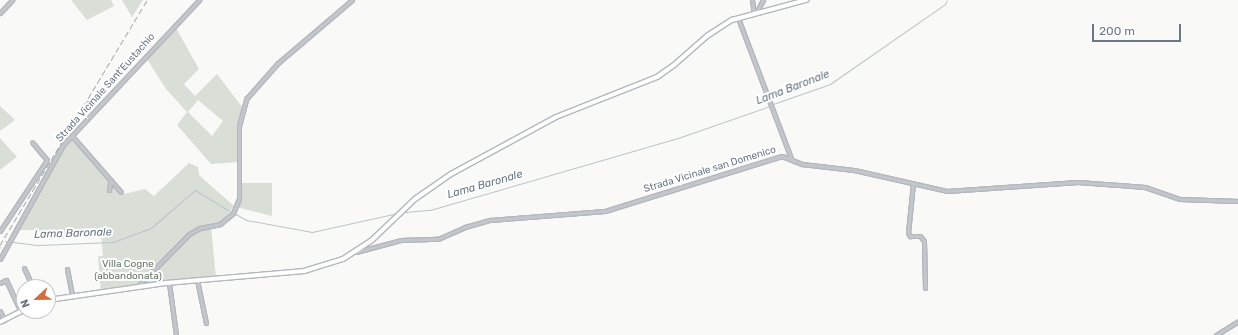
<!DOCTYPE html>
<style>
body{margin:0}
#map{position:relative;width:1238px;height:335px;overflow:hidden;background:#f9f9f7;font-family:Rubik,sans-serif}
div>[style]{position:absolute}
.green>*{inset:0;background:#d9ded7}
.stream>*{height:1px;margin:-0.5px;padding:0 0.5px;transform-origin:0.5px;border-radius:0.5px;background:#bbc4c9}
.minor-tunnel>*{height:3px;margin-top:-1.5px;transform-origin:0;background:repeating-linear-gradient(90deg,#d6d8da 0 3px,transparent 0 4.5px)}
.roads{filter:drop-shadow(1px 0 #b4b8bc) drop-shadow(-1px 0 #b4b8bc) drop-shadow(0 1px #b4b8bc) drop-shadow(0 -1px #b4b8bc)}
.minor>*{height:3px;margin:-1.5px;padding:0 1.5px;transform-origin:1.5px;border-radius:1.5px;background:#c3c6ca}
.major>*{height:4px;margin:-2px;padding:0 2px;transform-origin:2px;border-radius:2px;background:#fff}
.rail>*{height:1px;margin-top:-0.5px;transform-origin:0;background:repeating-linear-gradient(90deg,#a5a9af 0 6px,transparent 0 9px)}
span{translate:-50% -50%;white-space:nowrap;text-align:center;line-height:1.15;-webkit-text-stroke:4px #fff;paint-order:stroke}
.street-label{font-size:10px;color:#6b7785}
.park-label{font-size:10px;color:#677866}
.water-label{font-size:11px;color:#677780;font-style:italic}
.north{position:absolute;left:16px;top:279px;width:40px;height:40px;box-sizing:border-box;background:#fff;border:1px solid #c4c9ce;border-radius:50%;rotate:248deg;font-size:11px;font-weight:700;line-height:16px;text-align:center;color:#6b7785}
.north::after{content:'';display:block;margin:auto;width:14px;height:18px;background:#d36e3e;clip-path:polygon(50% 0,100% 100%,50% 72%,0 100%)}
.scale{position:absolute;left:1092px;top:24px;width:89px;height:18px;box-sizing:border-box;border:2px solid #6b7785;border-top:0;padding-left:5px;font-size:12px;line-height:14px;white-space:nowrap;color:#6b7785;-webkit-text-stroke:3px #fff;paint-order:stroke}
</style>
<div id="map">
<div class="green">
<i style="clip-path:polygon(71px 0,111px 0,114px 6px,87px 20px)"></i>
<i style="clip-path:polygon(122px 0,143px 0,132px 17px)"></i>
<i style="clip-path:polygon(evenodd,176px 28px,199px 69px,184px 84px,195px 96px,217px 74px,243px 108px,239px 162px,211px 164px,177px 125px,187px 112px,166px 89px,147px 59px,176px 28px,198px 100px,223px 121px,212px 136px,188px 112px,198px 100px)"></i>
<i style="clip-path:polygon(0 106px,15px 120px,0 131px)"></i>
<i style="clip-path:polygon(73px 137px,124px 194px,145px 189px,154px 196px,189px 163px,198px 167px,199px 175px,234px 206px,220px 224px,211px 226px,216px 278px,101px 292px,98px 256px,103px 256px,101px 235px,60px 239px,37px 230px,18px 230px,61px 152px)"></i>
<i style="clip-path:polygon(0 138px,17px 157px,0 170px)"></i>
<i style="clip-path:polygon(240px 183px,272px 183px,272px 216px,236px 207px)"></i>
</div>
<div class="stream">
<i style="left:773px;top:104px;width:60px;rotate:-19.3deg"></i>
<i style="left:830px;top:84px;width:140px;rotate:-34.8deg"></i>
<i style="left:945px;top:4px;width:4px;rotate:-63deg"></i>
<i style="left:405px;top:212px;width:25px;rotate:-5deg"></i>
<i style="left:430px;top:210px;width:258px;rotate:-16.2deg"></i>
<i style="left:678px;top:138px;width:97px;rotate:-19.2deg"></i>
<i style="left:234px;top:213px;width:14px;rotate:30deg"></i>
<i style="left:246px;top:220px;width:67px;rotate:10.3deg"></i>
<i style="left:312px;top:232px;width:88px;rotate:-12.5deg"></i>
<i style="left:5px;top:241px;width:3px;rotate:18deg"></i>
<i style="left:13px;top:242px;width:26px;rotate:7deg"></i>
<i style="left:39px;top:245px;width:74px;rotate:-2.3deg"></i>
<i style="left:113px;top:242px;width:40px;rotate:-20.2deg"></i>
<i style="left:151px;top:228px;width:58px;rotate:-40.8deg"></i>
<i style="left:195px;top:190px;width:42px;rotate:31.4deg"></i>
</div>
<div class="minor-tunnel">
<i style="left:0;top:247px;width:1px;rotate:45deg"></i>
</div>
<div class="roads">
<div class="minor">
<i style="left:752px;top:0;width:14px;rotate:82deg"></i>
<i style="left:0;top:13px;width:18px;rotate:-47deg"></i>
<i style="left:756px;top:13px;width:15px;rotate:-62deg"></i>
<i style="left:738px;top:18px;width:150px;rotate:69.3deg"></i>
<i style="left:72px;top:136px;width:74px;rotate:48.8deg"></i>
<i style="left:913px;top:183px;width:50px;rotate:95.7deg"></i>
<i style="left:908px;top:233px;width:4px;rotate:56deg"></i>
<i style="left:910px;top:236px;width:10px"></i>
<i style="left:920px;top:236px;width:6px;rotate:51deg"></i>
<i style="left:924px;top:241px;width:47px;rotate:88.8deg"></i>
<i style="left:109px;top:190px;width:10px;rotate:-79deg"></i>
<i style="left:0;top:231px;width:85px;rotate:-56.5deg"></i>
<i style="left:47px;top:160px;width:23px;rotate:-130deg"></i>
<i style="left:356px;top:252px;width:47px;rotate:-14.9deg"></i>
<i style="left:401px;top:240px;width:37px;rotate:-2deg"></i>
<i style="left:438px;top:239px;width:30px;rotate:-24deg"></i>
<i style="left:465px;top:227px;width:26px;rotate:-16deg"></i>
<i style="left:490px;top:220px;width:115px;rotate:-4.5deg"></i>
<i style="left:605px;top:211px;width:185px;rotate:-17.3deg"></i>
<i style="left:782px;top:156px;width:22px;rotate:22deg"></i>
<i style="left:802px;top:164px;width:52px;rotate:6.6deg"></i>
<i style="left:854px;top:170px;width:95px;rotate:12.7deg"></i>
<i style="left:947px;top:191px;width:131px;rotate:-3.9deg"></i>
<i style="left:1078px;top:182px;width:67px;rotate:4.3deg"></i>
<i style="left:1145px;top:187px;width:37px;rotate:19deg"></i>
<i style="left:1180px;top:199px;width:58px;rotate:2deg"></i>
<i style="left:0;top:259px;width:130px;rotate:-61.1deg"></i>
<i style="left:63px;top:145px;width:199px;rotate:-46.8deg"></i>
<i style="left:24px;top:268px;width:21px;rotate:65deg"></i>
<i style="left:67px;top:269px;width:26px;rotate:79deg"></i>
<i style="left:197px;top:280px;width:44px;rotate:78.2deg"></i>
<i style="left:0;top:283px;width:7px;rotate:-27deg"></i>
<i style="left:6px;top:280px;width:35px;rotate:65deg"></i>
<i style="left:169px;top:283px;width:52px;rotate:82.3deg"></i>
<i style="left:137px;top:287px;width:74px;rotate:-45.5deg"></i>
<i style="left:189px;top:234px;width:13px;rotate:-29deg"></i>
<i style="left:200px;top:228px;width:20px;rotate:-11deg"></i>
<i style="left:220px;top:224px;width:17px;rotate:-40deg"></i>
<i style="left:233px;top:213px;width:15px;rotate:-67deg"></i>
<i style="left:239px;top:199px;width:73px;rotate:-90deg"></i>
<i style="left:239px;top:126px;width:28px;rotate:-75deg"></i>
<i style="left:246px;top:99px;width:48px;rotate:-48.4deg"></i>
<i style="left:278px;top:63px;width:97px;rotate:-40.4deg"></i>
<i style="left:0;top:311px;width:10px;rotate:66deg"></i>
<i style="left:1216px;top:335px;width:26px;rotate:-32deg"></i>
</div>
<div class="major">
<i style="left:48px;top:300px;width:119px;rotate:-8.2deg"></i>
<i style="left:166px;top:283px;width:139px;rotate:-5deg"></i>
<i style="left:304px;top:271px;width:41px;rotate:-17.1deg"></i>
<i style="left:343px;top:259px;width:33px;rotate:-33deg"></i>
<i style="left:371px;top:241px;width:61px;rotate:-43.7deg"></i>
<i style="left:415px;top:199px;width:44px;rotate:-34.8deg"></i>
<i style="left:451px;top:174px;width:119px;rotate:-28.5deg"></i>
<i style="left:556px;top:117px;width:109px;rotate:-21.6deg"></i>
<i style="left:657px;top:77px;width:21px;rotate:-35deg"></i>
<i style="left:674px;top:65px;width:44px;rotate:-41.3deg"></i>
<i style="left:707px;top:36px;width:30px;rotate:-33deg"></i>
<i style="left:732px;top:20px;width:77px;rotate:-15.1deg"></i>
<i style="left:0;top:322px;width:27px;rotate:-27deg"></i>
</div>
</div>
<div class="rail">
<i style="left:0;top:245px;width:286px;rotate:-59deg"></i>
</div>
<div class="street-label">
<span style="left:106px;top:88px;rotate:-48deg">Strada Vicinale Sant'Eustachio</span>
<span style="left:710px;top:170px;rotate:-17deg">Strada Vicinale san Domenico</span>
</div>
<div class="park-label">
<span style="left:128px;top:270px">Villa Cogne<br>(abbandonata)</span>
</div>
<div class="water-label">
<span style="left:793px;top:88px;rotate:-21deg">Lama Baronale</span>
<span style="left:485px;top:185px;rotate:-16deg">Lama Baronale</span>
<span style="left:73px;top:234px;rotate:-2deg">Lama Baronale</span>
</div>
<div class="north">N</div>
<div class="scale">200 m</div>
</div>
